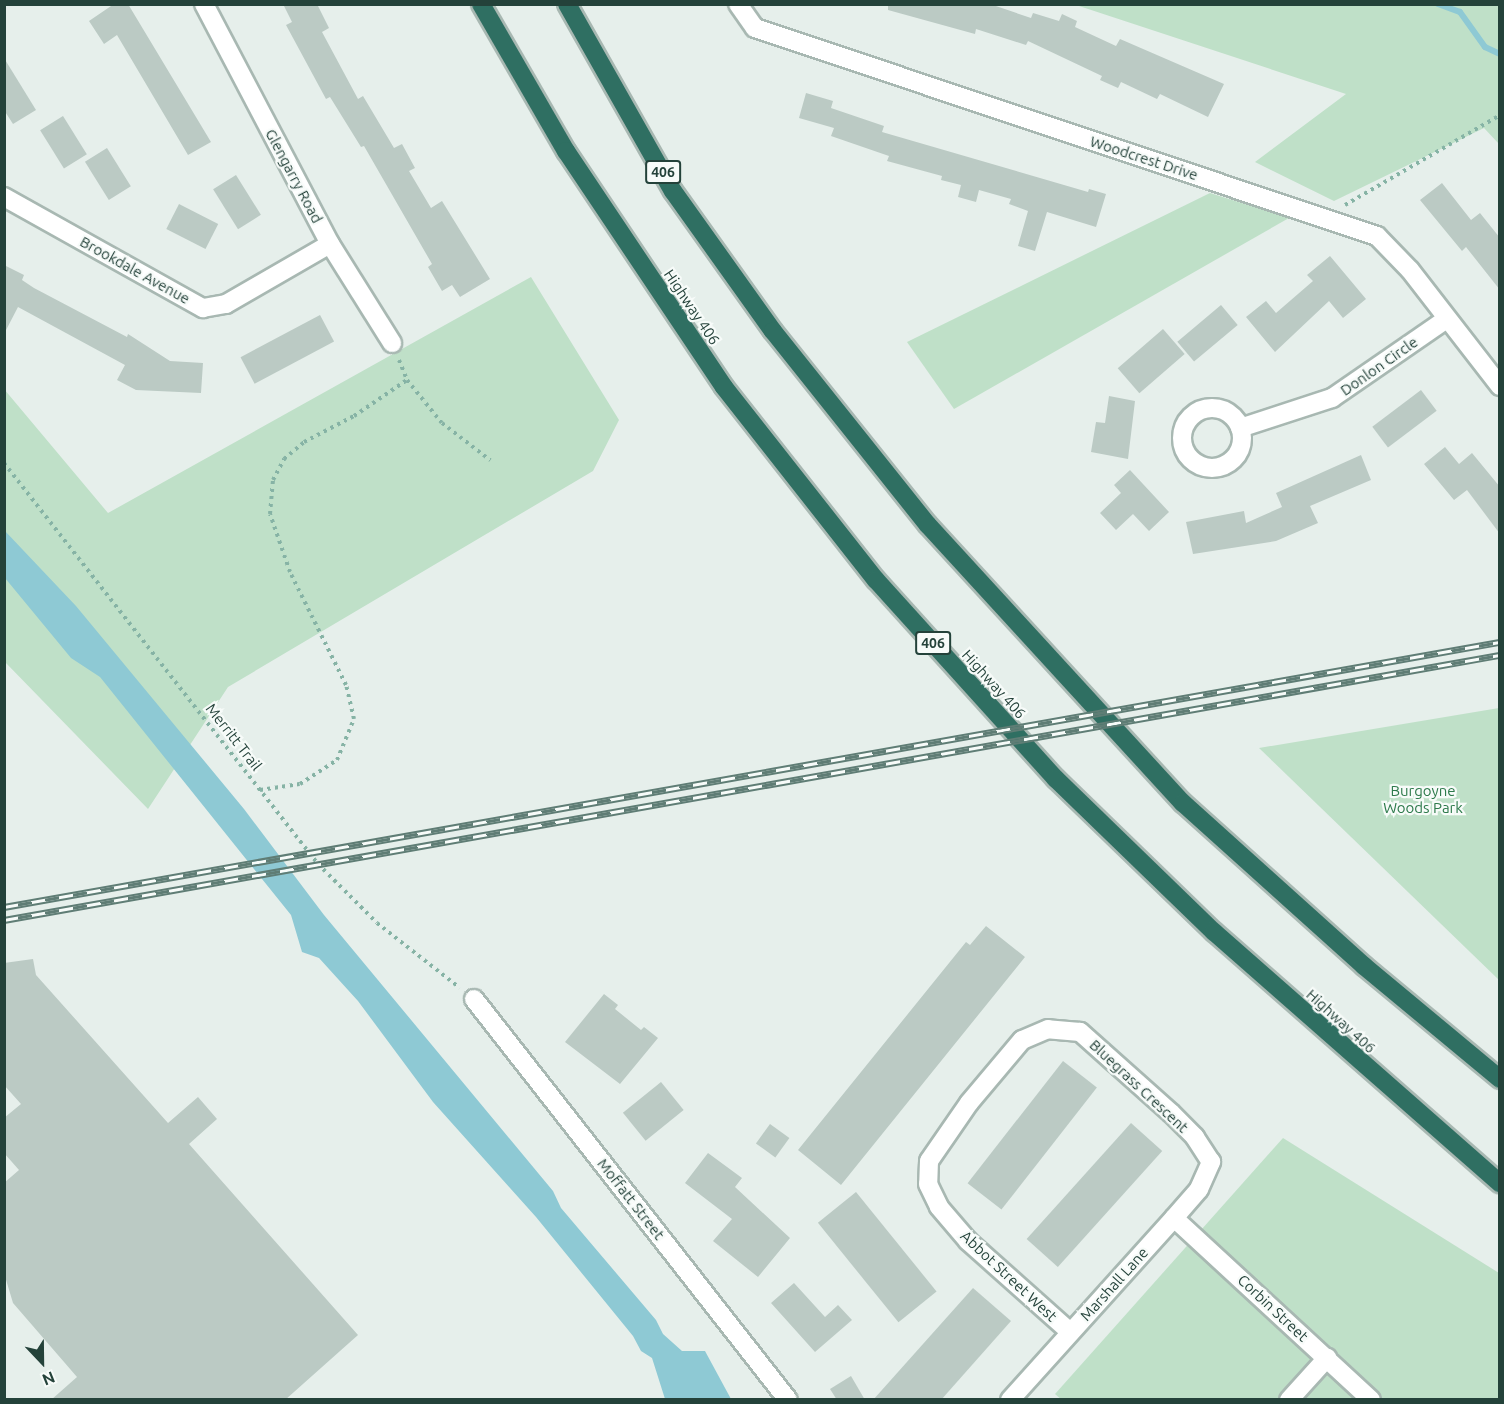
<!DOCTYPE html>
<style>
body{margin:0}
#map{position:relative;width:1504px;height:1404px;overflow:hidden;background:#e6efeb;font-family:Ubuntu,sans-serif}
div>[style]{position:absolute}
.green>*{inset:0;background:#bfe0c8}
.water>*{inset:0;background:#8ec9d4}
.stream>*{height:6px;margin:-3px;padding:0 3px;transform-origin:3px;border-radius:3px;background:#8ec9d4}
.building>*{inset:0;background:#bbcac4;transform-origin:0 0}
.path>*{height:4px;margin-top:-2px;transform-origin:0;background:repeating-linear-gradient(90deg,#86b3a5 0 3px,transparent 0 7.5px)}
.roads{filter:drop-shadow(2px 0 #a8b8b2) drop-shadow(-2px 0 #a8b8b2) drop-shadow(0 2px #a8b8b2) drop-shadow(0 -2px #a8b8b2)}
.minor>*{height:18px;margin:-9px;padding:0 9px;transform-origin:9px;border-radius:9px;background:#fff}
.minor>.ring{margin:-9px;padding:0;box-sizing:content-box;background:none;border:18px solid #fff;border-radius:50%}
.highway>*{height:18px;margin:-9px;padding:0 9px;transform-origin:9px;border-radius:9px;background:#2f6f62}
.rail>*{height:7px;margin-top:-3.5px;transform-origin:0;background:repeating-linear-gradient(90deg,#f7fbf9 0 14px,#5f7d75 0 28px);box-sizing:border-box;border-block:2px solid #5f7d75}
span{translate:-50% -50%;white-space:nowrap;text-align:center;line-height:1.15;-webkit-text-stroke:4.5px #f7fbf9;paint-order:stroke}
.shield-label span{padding:2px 4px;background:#f7fbf9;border:2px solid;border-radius:4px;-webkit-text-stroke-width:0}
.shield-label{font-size:14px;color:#24423a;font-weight:700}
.street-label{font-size:15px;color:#24423a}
.park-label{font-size:15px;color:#2d7a4b}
.frame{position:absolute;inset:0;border:6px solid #24423a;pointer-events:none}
.north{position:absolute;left:12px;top:1332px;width:60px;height:60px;-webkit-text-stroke:4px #f7fbf9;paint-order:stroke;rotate:158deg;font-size:16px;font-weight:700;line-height:24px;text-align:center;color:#24423a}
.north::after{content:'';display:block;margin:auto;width:21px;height:27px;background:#24423a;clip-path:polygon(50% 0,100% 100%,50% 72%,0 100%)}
</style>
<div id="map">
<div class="green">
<i style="clip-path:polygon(1076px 5px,1499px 5px,1499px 144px,1484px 128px,1334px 201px,1255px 162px,1346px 94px)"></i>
<i style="clip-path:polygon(1210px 193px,1289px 218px,954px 409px,907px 342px)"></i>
<i style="clip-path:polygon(531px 277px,619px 420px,593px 471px,228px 687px,148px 809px,5px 662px,4px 389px,108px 513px)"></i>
<i style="clip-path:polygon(1499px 708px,1500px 708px,1499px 980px,1259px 748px)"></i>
<i style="clip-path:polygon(1283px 1138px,1499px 1273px,1499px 1399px,1062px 1400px,1055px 1394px)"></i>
</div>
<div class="water">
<i style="clip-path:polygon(5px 531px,76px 606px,244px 809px,324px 915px,553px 1191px,561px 1208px,656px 1320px,663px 1334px,682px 1351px,705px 1351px,731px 1399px,665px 1399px,652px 1358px,641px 1351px,633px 1336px,536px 1217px,433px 1102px,358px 1001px,319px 958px,302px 952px,291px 915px,100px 677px,71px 658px,5px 578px)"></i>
</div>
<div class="stream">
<i style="left:1438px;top:4px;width:23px;rotate:20deg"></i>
<i style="left:1460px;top:12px;width:43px;rotate:54.5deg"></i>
<i style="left:1485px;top:47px;width:17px;rotate:25deg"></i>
</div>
<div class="building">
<i style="clip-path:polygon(114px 4px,128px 4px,211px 142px,188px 155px,117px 35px,104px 44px,89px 21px)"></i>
<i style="clip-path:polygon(283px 4px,317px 4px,329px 28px,322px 32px,358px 99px,363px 96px,394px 148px,402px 144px,415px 168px,409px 171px,431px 208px,442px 201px,490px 279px,460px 297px,452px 285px,442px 291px,428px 267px,432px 264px,364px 146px,361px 147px,330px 97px,326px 99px,286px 25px,292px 22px)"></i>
<i style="clip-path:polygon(888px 4px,990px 4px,1031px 18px,1033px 13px,1059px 21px,1062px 14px,1077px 21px,1075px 27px,1116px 46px,1120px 39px,1224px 84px,1208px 117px,1160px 94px,1157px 99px,1121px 82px,1118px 88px,1100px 80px,1102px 76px,1028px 41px,1026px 45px,976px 29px,975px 34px,888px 10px)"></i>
<i style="clip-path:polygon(4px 58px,36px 110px,13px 124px,4px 110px)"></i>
<i style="clip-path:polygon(806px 93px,833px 101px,831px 108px,884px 126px,882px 132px,1088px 192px,1089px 189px,1106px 194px,1096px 227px,1047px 212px,1035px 251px,1018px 246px,1028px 211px,1009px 204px,1011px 199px,979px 190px,976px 202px,958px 197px,961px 185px,941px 180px,942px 176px,887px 161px,889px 156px,831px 136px,834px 128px,799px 118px)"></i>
<i style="left:63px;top:116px;width:45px;height:27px;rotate:58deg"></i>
<i style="left:107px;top:148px;width:45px;height:26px;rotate:58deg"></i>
<i style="left:236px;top:175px;width:47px;height:27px;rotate:58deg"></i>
<i style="clip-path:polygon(1442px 183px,1471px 220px,1480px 213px,1500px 238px,1500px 290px,1466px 247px,1462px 251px,1420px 200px)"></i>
<i style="left:179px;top:204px;width:44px;height:28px;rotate:27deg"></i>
<i style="clip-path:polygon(1330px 256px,1366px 299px,1343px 318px,1329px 301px,1275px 352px,1246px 317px,1266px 301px,1276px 313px,1313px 281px,1307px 275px)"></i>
<i style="clip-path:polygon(4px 265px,24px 275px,22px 280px,34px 288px,127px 337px,128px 334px,170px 361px,203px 363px,201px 393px,136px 390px,117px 380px,125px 365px,18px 307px,4px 334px)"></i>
<i style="left:1221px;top:305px;width:26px;height:57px;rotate:50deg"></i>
<i style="left:320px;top:315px;width:30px;height:90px;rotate:62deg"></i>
<i style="left:1163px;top:329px;width:33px;height:60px;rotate:49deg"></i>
<i style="left:1421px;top:390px;width:26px;height:61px;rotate:53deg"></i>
<i style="clip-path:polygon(1109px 396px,1135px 401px,1128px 459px,1091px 452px,1096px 422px,1105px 423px)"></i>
<i style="clip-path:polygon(1445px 447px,1459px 464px,1472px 453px,1500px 487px,1500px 534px,1467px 490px,1454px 500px,1424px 464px)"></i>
<i style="clip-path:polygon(1361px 455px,1371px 480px,1310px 506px,1318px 523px,1276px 541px,1193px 554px,1186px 522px,1244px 511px,1246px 523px,1282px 507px,1276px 493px)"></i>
<i style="clip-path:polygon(1130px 470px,1169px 512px,1149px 531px,1133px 514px,1116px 530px,1100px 513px,1121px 493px,1114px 485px)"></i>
<i style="clip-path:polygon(986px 926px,1025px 957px,841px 1185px,798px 1150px,966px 942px,970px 945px)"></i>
<i style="clip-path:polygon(33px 959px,36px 975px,168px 1123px,198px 1097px,217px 1119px,189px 1144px,358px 1335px,285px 1400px,51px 1400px,77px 1377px,13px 1303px,4px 1273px,4px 1183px,19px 1170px,4px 1153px,4px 1118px,21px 1104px,4px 1085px,4px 963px)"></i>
<i style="clip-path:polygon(604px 994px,618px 1005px,615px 1009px,641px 1030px,644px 1027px,658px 1038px,620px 1084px,565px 1042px)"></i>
<i style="left:1063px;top:1061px;width:43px;height:155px;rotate:38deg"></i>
<i style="left:661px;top:1082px;width:36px;height:49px;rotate:51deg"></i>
<i style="left:1131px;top:1123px;width:42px;height:156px;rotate:42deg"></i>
<i style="left:770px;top:1124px;width:24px;height:24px;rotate:36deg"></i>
<i style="clip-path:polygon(708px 1153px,742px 1178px,735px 1187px,790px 1238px,758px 1277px,713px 1241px,732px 1219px,685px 1183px)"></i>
<i style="left:856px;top:1192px;width:128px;height:49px;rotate:51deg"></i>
<i style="clip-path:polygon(794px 1283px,825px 1317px,838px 1305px,852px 1320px,815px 1352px,771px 1303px)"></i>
<i style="clip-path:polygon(973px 1288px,1011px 1321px,941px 1400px,873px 1400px)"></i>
<i style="clip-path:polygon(851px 1376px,865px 1400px,837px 1400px,830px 1389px)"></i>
</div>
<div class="path">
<i style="left:1345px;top:205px;width:179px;rotate:-30.1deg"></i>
<i style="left:399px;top:360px;width:22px;rotate:68deg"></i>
<i style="left:407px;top:380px;width:55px;rotate:50.9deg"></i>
<i style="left:442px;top:423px;width:61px;rotate:37.6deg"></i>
<i style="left:4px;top:463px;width:509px;rotate:51.94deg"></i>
<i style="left:318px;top:864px;width:83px;rotate:45deg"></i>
<i style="left:377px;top:923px;width:105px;rotate:38.1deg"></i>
<i style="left:260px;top:790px;width:40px;rotate:-8.5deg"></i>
<i style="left:300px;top:784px;width:44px;rotate:-33deg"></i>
<i style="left:337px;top:760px;width:44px;rotate:-67.5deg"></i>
<i style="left:354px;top:719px;width:35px;rotate:-103deg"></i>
<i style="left:346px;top:685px;width:126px;rotate:-116.4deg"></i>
<i style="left:290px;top:572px;width:61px;rotate:-109deg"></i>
<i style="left:270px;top:514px;width:34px;rotate:-85deg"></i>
<i style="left:273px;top:480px;width:24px;rotate:-62deg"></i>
<i style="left:284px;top:459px;width:26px;rotate:-40deg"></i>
<i style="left:304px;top:442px;width:56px;rotate:-27.5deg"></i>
<i style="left:354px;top:416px;width:64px;rotate:-34.2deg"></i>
</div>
<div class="roads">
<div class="minor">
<i style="left:204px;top:4px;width:271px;rotate:62.3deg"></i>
<i style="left:330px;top:244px;width:117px;rotate:57.9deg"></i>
<i style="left:738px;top:4px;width:29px;rotate:55deg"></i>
<i style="left:755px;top:28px;width:656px;rotate:18.49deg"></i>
<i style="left:1377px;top:236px;width:47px;rotate:45.9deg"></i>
<i style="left:1410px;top:270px;width:147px;rotate:52.2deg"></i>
<i style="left:4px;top:197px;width:228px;rotate:29.2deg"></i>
<i style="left:203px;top:308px;width:23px;rotate:-10deg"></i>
<i style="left:226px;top:304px;width:120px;rotate:-30deg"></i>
<i class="ring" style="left:1182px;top:408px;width:42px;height:42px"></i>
<i style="left:1240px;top:428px;width:97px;rotate:-18.1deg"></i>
<i style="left:1332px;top:398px;width:137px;rotate:-34.6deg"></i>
<i style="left:474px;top:999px;width:509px;rotate:51.94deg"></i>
<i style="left:1174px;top:1218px;width:268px;rotate:42.7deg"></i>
<i style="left:1010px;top:1400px;width:245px;rotate:-48deg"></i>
<i style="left:1174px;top:1218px;width:38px;rotate:-49deg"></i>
<i style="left:1199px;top:1189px;width:30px;rotate:-66deg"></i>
<i style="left:1211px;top:1162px;width:30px;rotate:-123deg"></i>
<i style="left:1195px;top:1137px;width:34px;rotate:-135deg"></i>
<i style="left:1171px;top:1113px;width:122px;rotate:-138.3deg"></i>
<i style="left:1080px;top:1032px;width:32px;rotate:-175deg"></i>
<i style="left:1048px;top:1029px;width:28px;rotate:157deg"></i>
<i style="left:1022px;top:1040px;width:82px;rotate:130.1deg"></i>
<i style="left:969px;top:1103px;width:70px;rotate:124.6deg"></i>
<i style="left:929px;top:1161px;width:23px;rotate:92deg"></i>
<i style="left:928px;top:1184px;width:25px;rotate:64deg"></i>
<i style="left:939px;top:1207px;width:45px;rotate:49.5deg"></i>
<i style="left:968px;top:1241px;width:137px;rotate:41.7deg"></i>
<i style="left:1289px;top:1400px;width:57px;rotate:-47.9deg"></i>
</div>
<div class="highway">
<i style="left:481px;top:4px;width:170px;rotate:60deg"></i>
<i style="left:566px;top:151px;width:284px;rotate:56.2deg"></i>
<i style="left:724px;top:387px;width:246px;rotate:51.8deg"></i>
<i style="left:876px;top:580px;width:268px;rotate:47.9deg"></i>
<i style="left:1056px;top:779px;width:220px;rotate:44.1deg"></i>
<i style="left:1214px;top:932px;width:381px;rotate:41.3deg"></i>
<i style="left:567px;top:4px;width:215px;rotate:60.5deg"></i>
<i style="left:673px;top:191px;width:172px;rotate:54.5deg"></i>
<i style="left:773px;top:331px;width:248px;rotate:51.4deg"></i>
<i style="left:928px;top:525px;width:377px;rotate:47.5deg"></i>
<i style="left:1183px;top:803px;width:244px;rotate:42deg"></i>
<i style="left:1364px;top:966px;width:177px;rotate:39.7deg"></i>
</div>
</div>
<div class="rail">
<i style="left:4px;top:907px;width:1519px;rotate:-10.05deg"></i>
<i style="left:4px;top:920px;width:1519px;rotate:-10.05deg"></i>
</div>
<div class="shield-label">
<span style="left:663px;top:172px">406</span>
<span style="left:933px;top:643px">406</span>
</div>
<div class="street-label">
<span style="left:1144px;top:158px;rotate:18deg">Woodcrest Drive</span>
<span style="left:294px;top:176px;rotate:62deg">Glengarry Road</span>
<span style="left:135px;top:270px;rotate:29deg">Brookdale Avenue</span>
<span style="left:692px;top:307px;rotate:56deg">Highway 406</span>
<span style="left:1379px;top:366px;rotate:-35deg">Donlon Circle</span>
<span style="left:994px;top:684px;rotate:48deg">Highway 406</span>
<span style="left:234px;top:737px;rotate:52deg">Merritt Trail</span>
<span style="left:1341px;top:1021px;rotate:42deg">Highway 406</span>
<span style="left:1139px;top:1086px;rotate:43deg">Bluegrass Crescent</span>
<span style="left:631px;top:1199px;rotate:52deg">Moffatt Street</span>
<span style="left:1009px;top:1276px;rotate:43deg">Abbot Street West</span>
<span style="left:1114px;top:1284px;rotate:-48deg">Marshall Lane</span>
<span style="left:1273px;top:1308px;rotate:43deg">Corbin Street</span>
</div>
<div class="park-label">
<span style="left:1423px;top:799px">Burgoyne<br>Woods Park</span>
</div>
<div class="frame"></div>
<div class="north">N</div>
</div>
